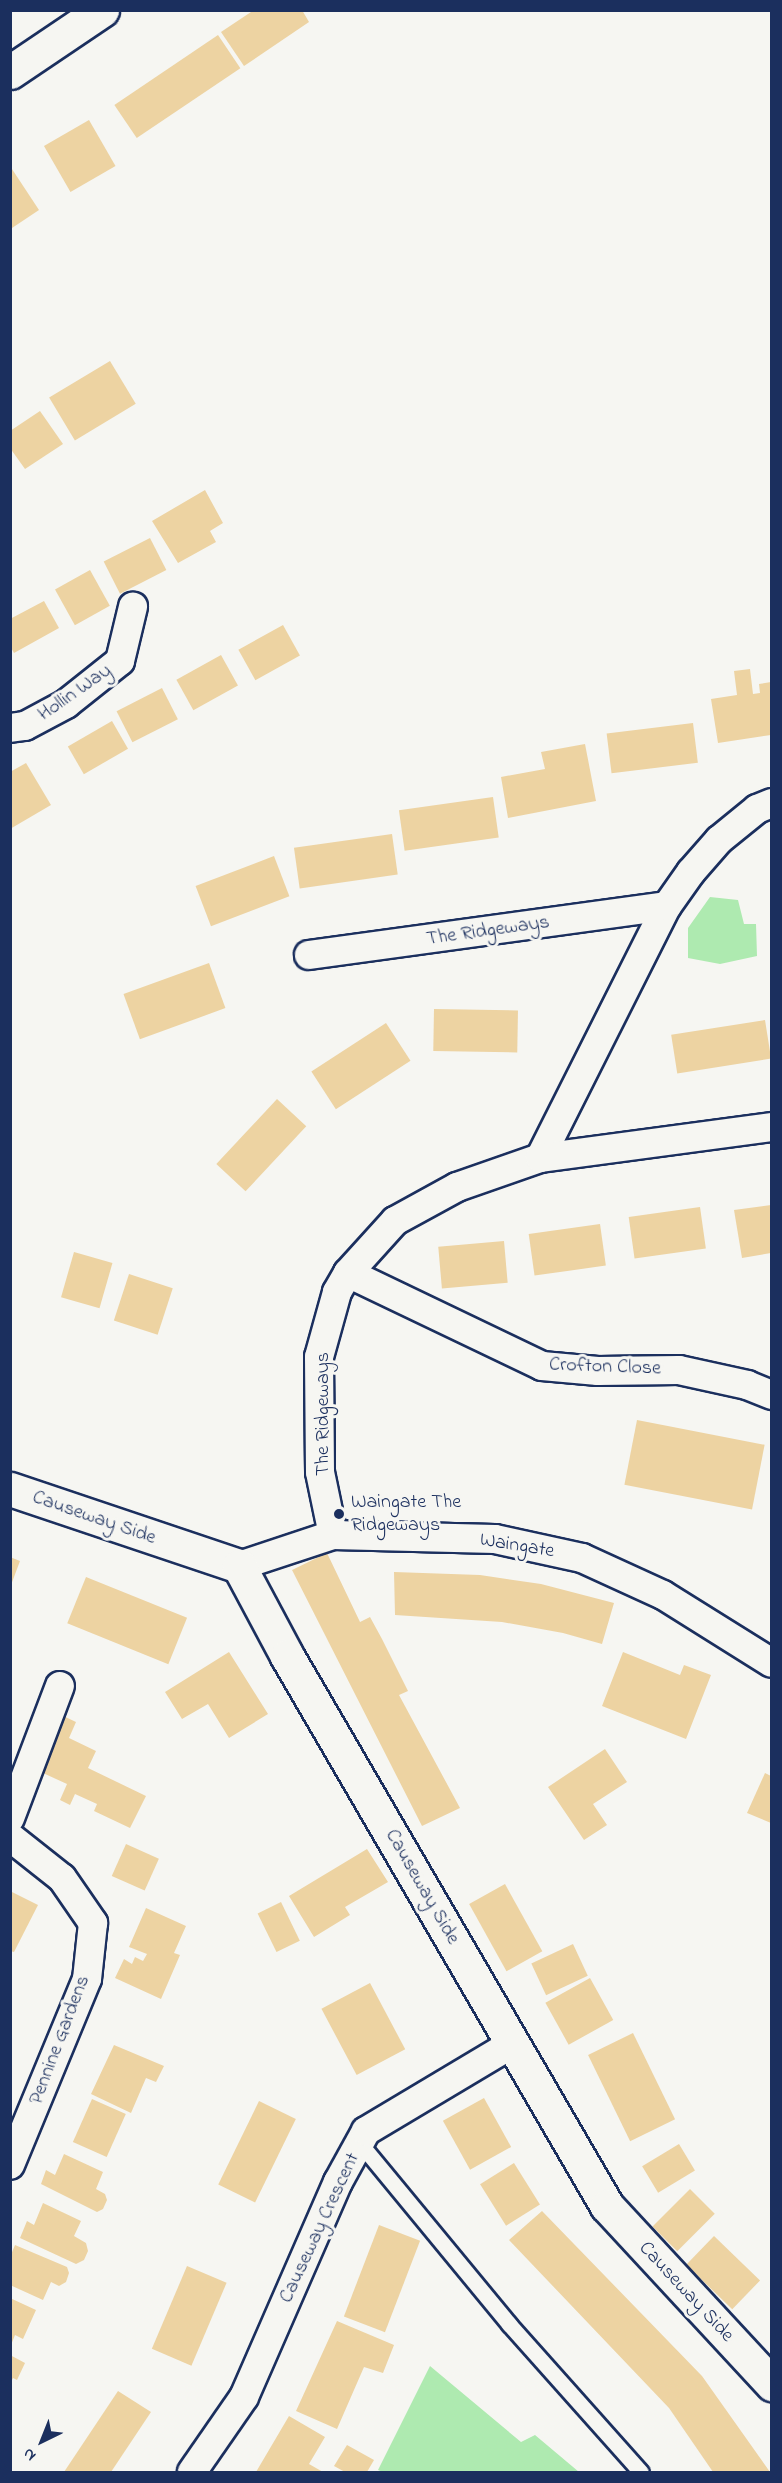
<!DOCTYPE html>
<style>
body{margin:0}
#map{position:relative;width:782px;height:2483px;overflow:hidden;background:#f6f6f2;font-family:"Indie Flower",sans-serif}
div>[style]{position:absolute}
.green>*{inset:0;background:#aeeab0}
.building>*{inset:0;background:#edd3a2;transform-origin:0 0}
.roads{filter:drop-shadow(2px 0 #1b2f5e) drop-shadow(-2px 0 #1b2f5e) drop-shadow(0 2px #1b2f5e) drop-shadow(0 -2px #1b2f5e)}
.service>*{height:15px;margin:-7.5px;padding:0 7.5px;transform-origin:7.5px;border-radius:7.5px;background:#f6f6f2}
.minor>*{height:28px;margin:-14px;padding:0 14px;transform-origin:14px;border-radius:14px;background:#f6f6f2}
.tertiary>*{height:33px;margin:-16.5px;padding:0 16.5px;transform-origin:16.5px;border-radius:16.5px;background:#f6f6f2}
.dots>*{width:16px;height:16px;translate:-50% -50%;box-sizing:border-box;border:3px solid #f6f6f2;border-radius:50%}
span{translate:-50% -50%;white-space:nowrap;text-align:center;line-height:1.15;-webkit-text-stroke:6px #f6f6f2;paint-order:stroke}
.street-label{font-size:20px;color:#1b2f5e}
.poi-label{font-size:20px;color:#1b2f5e}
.left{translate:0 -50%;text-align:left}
.frame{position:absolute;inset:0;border:12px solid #1b2f5e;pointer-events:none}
.north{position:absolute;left:12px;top:2411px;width:60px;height:60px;-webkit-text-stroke:4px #f6f6f2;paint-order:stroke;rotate:223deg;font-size:16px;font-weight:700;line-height:24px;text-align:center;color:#1b2f5e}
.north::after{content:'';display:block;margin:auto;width:21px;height:27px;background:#1b2f5e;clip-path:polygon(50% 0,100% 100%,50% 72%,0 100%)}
</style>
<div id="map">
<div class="green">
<i style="clip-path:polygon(710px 897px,738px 900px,744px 924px,756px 924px,757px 956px,720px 964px,688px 958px,688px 928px)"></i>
<i style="clip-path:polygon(430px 2366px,521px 2442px,535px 2435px,579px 2472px,383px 2472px,378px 2470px)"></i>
</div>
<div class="building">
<i style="clip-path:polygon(254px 10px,302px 10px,309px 22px,244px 66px,221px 32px)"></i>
<i style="left:218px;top:35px;width:40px;height:125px;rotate:56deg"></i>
<i style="left:89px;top:120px;width:53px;height:52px;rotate:60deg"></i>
<i style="clip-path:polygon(10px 166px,39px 210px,12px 228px,10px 227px)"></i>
<i style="left:110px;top:361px;width:50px;height:71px;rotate:59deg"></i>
<i style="clip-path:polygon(40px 411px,63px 444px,25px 469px,10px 448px,10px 431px)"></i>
<i style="clip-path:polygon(205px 490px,223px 523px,210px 531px,216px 542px,178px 563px,152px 521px)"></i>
<i style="left:150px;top:538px;width:36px;height:52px;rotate:63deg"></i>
<i style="left:90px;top:570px;width:41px;height:40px;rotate:61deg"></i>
<i style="clip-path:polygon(44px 601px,59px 628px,14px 653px,10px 646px,10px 619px)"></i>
<i style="left:283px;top:625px;width:35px;height:51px;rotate:61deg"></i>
<i style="left:221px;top:655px;width:35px;height:51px;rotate:61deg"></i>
<i style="clip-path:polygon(750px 669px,753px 694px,760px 693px,759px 684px,771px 682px,771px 735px,718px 743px,711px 699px,737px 695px,734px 671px)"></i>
<i style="left:162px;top:688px;width:35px;height:51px;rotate:63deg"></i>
<i style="left:112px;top:721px;width:32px;height:51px;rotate:60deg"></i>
<i style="left:693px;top:723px;width:40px;height:87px;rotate:83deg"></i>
<i style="clip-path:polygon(585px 744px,596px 801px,508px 818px,501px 777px,545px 769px,541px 752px)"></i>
<i style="clip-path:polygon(26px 763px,51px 805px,10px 829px,10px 772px)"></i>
<i style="left:493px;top:797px;width:41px;height:95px;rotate:82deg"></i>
<i style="left:392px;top:834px;width:41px;height:99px;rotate:82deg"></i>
<i style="left:274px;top:856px;width:43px;height:84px;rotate:69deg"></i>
<i style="left:209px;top:963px;width:48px;height:91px;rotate:70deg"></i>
<i style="left:434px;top:1009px;width:84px;height:42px;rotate:1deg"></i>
<i style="left:765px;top:1020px;width:39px;height:95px;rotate:81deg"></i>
<i style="left:386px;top:1023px;width:45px;height:89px;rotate:57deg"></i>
<i style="left:277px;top:1099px;width:40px;height:89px;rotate:43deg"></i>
<i style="clip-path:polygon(771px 1205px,771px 1253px,742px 1258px,734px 1210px)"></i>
<i style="left:700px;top:1207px;width:42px;height:72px;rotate:82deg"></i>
<i style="left:600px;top:1224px;width:42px;height:72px;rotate:82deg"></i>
<i style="left:504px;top:1241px;width:42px;height:66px;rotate:85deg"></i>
<i style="left:74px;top:1252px;width:40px;height:47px;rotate:16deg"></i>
<i style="left:129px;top:1274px;width:46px;height:49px;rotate:18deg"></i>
<i style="left:637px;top:1420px;width:130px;height:66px;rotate:11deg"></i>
<i style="clip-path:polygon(327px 1553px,360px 1622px,370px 1617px,382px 1639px,408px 1691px,399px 1695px,460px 1808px,422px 1826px,292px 1570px)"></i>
<i style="clip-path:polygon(10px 1557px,20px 1561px,11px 1585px,10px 1585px)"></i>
<i style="clip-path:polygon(394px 1572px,480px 1575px,541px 1584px,614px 1603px,602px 1644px,563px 1633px,502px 1622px,395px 1615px)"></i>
<i style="left:86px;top:1577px;width:109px;height:50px;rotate:22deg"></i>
<i style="clip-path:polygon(229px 1652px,268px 1714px,229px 1738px,208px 1704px,182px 1719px,165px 1692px)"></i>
<i style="clip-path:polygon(623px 1652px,680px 1675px,684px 1665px,711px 1675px,686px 1739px,602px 1706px)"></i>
<i style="clip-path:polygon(57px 1713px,76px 1722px,69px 1738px,96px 1751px,88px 1768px,146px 1796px,130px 1828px,94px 1811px,97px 1804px,75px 1794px,70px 1805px,60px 1800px,67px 1784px,32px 1768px)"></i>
<i style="clip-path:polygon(605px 1749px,627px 1782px,593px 1804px,607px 1825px,584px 1840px,548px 1787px)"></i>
<i style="clip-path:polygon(765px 1773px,771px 1776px,771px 1823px,747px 1813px)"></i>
<i style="left:126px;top:1844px;width:36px;height:35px;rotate:24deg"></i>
<i style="clip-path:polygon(367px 1849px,388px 1882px,345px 1907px,350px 1915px,314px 1937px,289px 1896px)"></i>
<i style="left:505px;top:1884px;width:77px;height:41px;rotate:61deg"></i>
<i style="clip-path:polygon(10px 1891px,38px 1905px,14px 1952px,10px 1951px)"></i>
<i style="left:281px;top:1902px;width:43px;height:26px;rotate:64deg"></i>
<i style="clip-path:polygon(146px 1908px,186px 1926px,174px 1953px,180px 1955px,161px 1999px,115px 1978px,124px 1959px,132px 1964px,135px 1957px,143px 1961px,147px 1954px,129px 1947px)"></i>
<i style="left:573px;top:1944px;width:35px;height:46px;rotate:65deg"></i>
<i style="left:590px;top:1978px;width:48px;height:51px;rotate:61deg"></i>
<i style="left:370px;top:1983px;width:75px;height:55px;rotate:62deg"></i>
<i style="left:633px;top:2033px;width:96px;height:50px;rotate:64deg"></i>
<i style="clip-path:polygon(114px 2045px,164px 2066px,156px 2082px,146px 2078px,131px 2113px,91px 2094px)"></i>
<i style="left:484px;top:2098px;width:56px;height:47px;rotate:61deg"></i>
<i style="left:92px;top:2099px;width:37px;height:47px;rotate:24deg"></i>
<i style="left:259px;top:2101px;width:41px;height:93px;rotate:26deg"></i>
<i style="left:679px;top:2144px;width:31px;height:43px;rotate:59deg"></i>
<i style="clip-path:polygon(64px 2154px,103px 2172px,96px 2189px,105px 2194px,107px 2200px,103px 2209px,97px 2212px,41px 2184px,46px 2170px,55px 2175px)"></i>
<i style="left:514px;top:2163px;width:49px;height:40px;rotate:58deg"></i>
<i style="left:690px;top:2189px;width:35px;height:53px;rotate:45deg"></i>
<i style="clip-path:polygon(43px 2203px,81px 2221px,74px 2236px,86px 2243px,88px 2251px,84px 2260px,76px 2264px,20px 2238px,27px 2221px,34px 2225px)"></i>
<i style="clip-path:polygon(542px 2211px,702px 2376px,770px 2472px,713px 2472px,669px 2408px,509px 2240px)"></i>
<i style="left:379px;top:2225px;width:44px;height:98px;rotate:21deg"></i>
<i style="left:714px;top:2236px;width:64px;height:40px;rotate:44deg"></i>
<i style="clip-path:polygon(15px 2245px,67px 2267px,69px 2273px,66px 2282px,59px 2286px,51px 2282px,43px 2300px,10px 2285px,10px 2257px)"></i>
<i style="left:187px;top:2266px;width:43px;height:90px;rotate:23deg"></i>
<i style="clip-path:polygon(10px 2298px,36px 2310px,23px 2339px,15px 2335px,11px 2345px)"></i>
<i style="clip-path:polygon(337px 2321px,394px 2345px,383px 2373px,364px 2367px,337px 2429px,296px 2411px)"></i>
<i style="clip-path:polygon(10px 2355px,25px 2363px,17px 2380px,13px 2378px,10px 2384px)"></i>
<i style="clip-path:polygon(118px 2391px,151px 2412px,111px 2472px,64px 2472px)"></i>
<i style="clip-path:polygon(289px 2416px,325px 2437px,309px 2464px,323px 2472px,256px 2472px)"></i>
<i style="clip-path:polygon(347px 2445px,374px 2460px,367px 2472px,345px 2472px,334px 2466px)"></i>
</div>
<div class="roads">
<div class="service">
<i style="left:359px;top:2142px;width:236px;rotate:50.5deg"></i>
<i style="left:509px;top:2324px;width:198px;rotate:48.3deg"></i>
</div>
<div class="minor">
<i style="left:10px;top:728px;width:15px;rotate:-8deg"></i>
<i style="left:25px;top:726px;width:47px;rotate:-28.2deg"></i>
<i style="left:66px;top:704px;width:69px;rotate:-38.5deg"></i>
<i style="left:120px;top:661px;width:56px;rotate:-76.5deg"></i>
<i style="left:309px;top:955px;width:361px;rotate:-7.8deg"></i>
<i style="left:540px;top:1158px;width:282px;rotate:-63.3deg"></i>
<i style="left:667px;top:906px;width:42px;rotate:-54.8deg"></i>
<i style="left:691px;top:872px;width:43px;rotate:-48.8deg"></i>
<i style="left:719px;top:840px;width:49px;rotate:-39.2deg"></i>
<i style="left:757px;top:809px;width:16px;rotate:-22deg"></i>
<i style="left:348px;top:1273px;width:215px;rotate:25.6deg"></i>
<i style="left:542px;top:1366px;width:56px;rotate:5.1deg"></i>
<i style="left:598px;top:1371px;width:81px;rotate:-0.7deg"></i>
<i style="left:679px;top:1370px;width:70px;rotate:12.4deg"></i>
<i style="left:747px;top:1385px;width:27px;rotate:22deg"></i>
<i style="left:333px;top:1535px;width:64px;rotate:-101.7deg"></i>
<i style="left:320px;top:1472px;width:115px;rotate:-90.5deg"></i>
<i style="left:319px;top:1357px;width:67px;rotate:-74.5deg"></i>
<i style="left:337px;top:1292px;width:22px;rotate:-60deg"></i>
<i style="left:348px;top:1273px;width:70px;rotate:-47.9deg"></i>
<i style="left:395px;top:1221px;width:71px;rotate:-28.7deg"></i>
<i style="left:457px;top:1187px;width:88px;rotate:-19.3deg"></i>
<i style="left:540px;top:1158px;width:234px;rotate:-7.6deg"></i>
<i style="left:239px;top:1566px;width:99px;rotate:-18.3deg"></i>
<i style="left:333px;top:1535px;width:162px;rotate:1.4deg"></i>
<i style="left:495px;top:1539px;width:89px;rotate:12.3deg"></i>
<i style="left:582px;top:1558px;width:89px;rotate:24.6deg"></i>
<i style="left:663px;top:1595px;width:128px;rotate:32deg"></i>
<i style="left:10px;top:1818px;width:141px;rotate:-69.3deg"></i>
<i style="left:10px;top:1837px;width:66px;rotate:38.3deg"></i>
<i style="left:62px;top:1878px;width:55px;rotate:55.4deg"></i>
<i style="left:93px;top:1923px;width:56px;rotate:96.1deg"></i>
<i style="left:87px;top:1979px;width:201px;rotate:112.5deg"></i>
<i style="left:192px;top:2472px;width:91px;rotate:-55.3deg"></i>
<i style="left:244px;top:2397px;width:235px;rotate:-66.4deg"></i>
<i style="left:338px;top:2182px;width:58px;rotate:-61.2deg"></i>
<i style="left:366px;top:2131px;width:170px;rotate:-30.8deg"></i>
</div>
<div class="tertiary">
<i style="left:10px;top:72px;width:111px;rotate:-34deg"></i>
<i style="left:10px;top:1489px;width:242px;rotate:18.6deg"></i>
<i style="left:239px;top:1566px;width:102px;rotate:61.9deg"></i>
<i style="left:287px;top:1656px;width:636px;rotate:59.81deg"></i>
<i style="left:607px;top:2206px;width:243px;rotate:47.2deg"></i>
</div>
</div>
<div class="dots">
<i style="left:339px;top:1514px;background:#1b2f5e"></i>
</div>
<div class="street-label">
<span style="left:75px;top:693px;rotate:-35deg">Hollin Way</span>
<span style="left:488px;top:931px;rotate:-8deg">The Ridgeways</span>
<span style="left:605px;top:1367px;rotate:2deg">Crofton Close</span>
<span style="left:323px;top:1414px;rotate:-90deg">The Ridgeways</span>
<span style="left:94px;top:1518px;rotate:19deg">Causeway Side</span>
<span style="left:517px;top:1546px;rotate:9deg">Waingate</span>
<span style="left:422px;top:1887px;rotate:60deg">Causeway Side</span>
<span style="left:60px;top:2040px;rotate:-69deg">Pennine Gardens</span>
<span style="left:320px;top:2228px;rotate:-65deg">Causeway Crescent</span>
<span style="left:686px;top:2292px;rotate:47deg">Causeway Side</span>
</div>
<div class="poi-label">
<span class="left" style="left:351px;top:1514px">Waingate The<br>Ridgeways</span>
</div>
<div class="frame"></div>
<div class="north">N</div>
</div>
